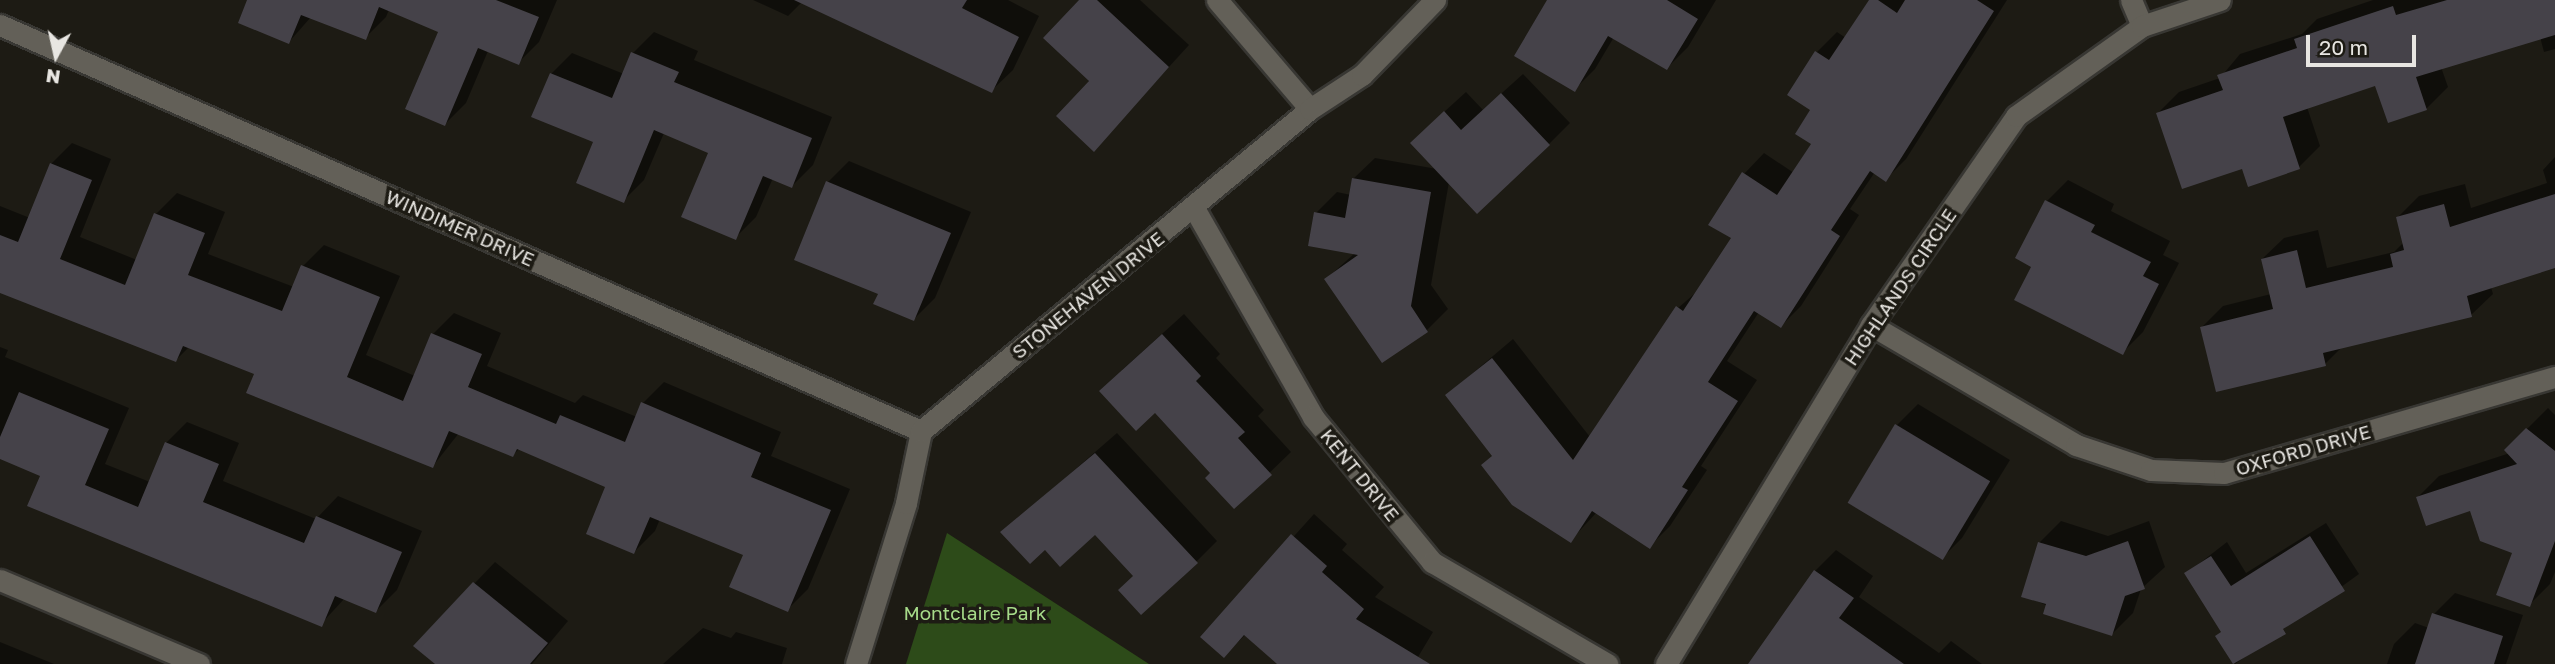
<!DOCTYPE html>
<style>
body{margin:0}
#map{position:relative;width:2555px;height:664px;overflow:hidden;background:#1d1b14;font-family:"Golos Text",sans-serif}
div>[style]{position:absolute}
.green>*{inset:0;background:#2d4b19}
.shadow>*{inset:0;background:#0007}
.building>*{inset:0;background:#454249;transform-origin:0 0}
.roads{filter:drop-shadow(2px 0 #383733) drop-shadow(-2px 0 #383733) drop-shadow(0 2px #383733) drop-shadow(0 -2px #383733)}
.minor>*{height:21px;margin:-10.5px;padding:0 10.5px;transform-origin:10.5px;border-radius:10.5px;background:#636058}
span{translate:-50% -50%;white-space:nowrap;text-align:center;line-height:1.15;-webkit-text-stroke:7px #1d1b14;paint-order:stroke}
.street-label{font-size:19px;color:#e8e6e2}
.park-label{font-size:19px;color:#a6da89}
.north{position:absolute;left:21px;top:21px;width:70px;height:70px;-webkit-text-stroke:5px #1d1b14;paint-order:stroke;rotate:188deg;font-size:19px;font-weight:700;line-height:28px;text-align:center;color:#e8e6e2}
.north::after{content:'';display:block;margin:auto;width:24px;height:32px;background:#e8e6e2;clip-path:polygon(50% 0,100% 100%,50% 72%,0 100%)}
.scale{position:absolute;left:2306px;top:35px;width:110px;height:32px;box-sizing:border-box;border:4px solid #e8e6e2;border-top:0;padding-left:9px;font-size:21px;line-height:24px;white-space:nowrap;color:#e8e6e2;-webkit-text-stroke:5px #1d1b14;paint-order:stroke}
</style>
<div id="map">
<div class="green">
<i style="clip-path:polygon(947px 533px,1149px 664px,906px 664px)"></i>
</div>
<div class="shadow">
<i style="clip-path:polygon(249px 0,393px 0,386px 17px,365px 38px,311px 17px,289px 42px)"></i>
<i style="clip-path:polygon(414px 0,557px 0,539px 42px,518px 63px,488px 51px,466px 103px,445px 124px,440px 31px)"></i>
<i style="clip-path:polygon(753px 0,1008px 0,1039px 16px,1013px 70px,991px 91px,802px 2px,788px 16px)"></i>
<i style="clip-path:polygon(1082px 0,1140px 0,1189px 45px,1094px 149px)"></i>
<i style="clip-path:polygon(1549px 0,1716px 0,1688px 47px,1667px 68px,1614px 37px,1595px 69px,1574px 90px)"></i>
<i style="clip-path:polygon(1871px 0,2007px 0,1906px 159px,1886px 179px,1875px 172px,1850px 209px,1859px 215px,1801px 306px,1781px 326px,1759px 312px,1727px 361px,1757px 380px,1701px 466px,1707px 470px,1670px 526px,1650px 546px,1597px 512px,1571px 540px,1447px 395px,1513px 339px,1590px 437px,1678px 308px,1700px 289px,1733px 238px,1744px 174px,1764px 153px,1794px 173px,1813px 143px,1817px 52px,1837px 32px,1846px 38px)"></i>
<i style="clip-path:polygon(2373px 0,2555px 0,2555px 49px,2544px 52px,2540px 37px,2441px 67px,2448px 87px,2427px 108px,2389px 121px,2376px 84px,2307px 107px,2320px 146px,2299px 167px,2243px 167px,2158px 113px,2179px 92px,2220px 78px,2240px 54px,2302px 34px,2317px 19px)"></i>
<i style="clip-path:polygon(654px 32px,698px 51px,694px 60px,832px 117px,813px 165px,792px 186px,773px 178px,756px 217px,735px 238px,710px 152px,664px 133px,644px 180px,623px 201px,596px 141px,551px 74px,572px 53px,624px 74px,633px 53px)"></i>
<i style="clip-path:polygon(1523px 74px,1570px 123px,1549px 144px,1449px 182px,1431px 285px,1448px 309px,1427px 330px,1382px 361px,1326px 279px,1355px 253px,1316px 213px,1337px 192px,1351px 195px,1353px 179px,1375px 158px,1437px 169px,1433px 122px,1466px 92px,1483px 110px)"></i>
<i style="clip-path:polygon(72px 143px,111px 159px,80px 237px,137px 260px,156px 214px,177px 193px,225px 212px,208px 254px,294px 287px,303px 266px,324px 245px,400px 276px,366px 355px,415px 376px,433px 334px,454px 313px,501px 333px,487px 366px,575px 403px,583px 395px,637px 417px,643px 403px,664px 382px,781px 432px,771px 456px,850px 489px,808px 589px,787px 610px,745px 554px,660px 519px,655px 531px,634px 552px,608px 486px,520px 448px,513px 455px,459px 433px,433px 466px,256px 373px,189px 347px,176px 360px,0 291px,0 206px,30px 218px,51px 164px)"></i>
<i style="clip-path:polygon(2555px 157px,2555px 266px,2491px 287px,2493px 294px,2471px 315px,2342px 347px,2325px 364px,2202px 327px,2223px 306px,2271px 294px,2262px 259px,2284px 238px,2318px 230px,2327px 268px,2394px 252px,2404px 242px,2398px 217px,2419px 196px,2465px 184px,2471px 208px,2547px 183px,2543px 170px)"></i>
<i style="clip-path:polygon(849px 161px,971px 212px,935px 298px,914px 319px,880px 293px,828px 182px)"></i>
<i style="clip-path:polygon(2068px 180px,2114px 204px,2111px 211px,2170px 241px,2163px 255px,2179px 263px,2143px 332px,2122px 353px,2033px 266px,2047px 201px)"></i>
<i style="clip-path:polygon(1184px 314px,1220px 354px,1216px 358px,1264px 410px,1258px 416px,1291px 452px,1234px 507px,1213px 473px,1122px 370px)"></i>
<i style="clip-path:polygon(0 347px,8px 350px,5px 357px,129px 408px,105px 464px,150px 482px,166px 443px,187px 422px,239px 443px,223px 481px,316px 519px,338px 496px,422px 531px,397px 590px,376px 611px,345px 598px,321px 624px,42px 475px,0 457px)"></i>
<i style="clip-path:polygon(1918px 404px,2010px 460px,1962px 538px,1941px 559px,1849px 502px,1897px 425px)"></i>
<i style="clip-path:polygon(2548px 408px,2555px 415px,2555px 572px,2550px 584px,2529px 605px,2514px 552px,2471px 509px,2418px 497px,2439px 476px,2510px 453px,2506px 450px)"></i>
<i style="clip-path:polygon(1117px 433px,1217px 541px,1196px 562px,1135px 576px,1096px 533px,1045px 548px,1003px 532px)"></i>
<i style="clip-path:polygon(1314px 514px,1347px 544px,1342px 550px,1384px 587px,1375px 597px,1433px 632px,1415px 662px,1418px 664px,1279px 664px,1246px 634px,1224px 656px,1203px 637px)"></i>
<i style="clip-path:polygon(2061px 521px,2108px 536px,2149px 521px,2165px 567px,2141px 589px,2133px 613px,2112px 634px,2023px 595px,2040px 542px)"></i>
<i style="clip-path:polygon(2326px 523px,2359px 574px,2235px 664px,2218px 636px,2223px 631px,2187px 573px,2227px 542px,2246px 573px)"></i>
<i style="clip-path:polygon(1836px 550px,1873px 576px,1859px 597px,1939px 653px,1951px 641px,1982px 664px,1764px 664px,1815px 571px)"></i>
<i style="clip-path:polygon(495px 562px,568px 621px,532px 664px,437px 664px,415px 646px)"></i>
<i style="clip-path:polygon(2455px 593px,2523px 615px,2506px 664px,2387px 664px,2394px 644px,2415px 623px,2429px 628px,2434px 614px)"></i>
<i style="clip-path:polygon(703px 628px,731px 638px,736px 632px,787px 648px,782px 664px,663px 664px)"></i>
<i style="clip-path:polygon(0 642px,54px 664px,0 664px)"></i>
</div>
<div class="building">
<i style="clip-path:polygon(247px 0,496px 0,539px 17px,519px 65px,478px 48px,445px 126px,405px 109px,438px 32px,379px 7px,366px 40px,301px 15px,289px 44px,238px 23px)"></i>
<i style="clip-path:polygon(794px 0,967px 0,962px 8px,1019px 37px,992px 93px)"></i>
<i style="clip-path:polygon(1079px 0,1097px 0,1169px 67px,1094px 152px,1056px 116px,1089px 81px,1043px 38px)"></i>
<i style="clip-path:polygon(1547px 0,1667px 0,1698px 19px,1667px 70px,1608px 36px,1575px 92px,1514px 56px)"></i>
<i style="clip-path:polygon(1869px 0,1878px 0,1897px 13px,1905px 0,1977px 0,1994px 11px,1886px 182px,1870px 171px,1831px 230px,1840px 236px,1781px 328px,1754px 311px,1708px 382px,1738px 401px,1682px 487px,1688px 490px,1650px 549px,1592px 511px,1571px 543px,1512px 505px,1481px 465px,1492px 456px,1445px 395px,1492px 358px,1573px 460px,1676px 306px,1683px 311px,1731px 238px,1708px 225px,1742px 172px,1777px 195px,1811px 144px,1795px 134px,1810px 110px,1787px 95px,1815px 51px,1829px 60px)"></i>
<i style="clip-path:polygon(2447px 0,2555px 0,2555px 35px,2416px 77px,2427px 110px,2388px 123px,2375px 86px,2283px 117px,2300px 169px,2248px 187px,2242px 169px,2182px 189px,2156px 113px,2223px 90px,2217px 75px,2297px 48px,2294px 39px,2393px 6px,2396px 15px)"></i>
<i style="clip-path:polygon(631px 52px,679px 72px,674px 82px,812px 138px,792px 188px,763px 176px,736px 240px,681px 217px,708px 153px,654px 130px,624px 203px,576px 183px,593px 142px,531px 117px,550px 73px,612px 98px)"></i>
<i style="clip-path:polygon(1501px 93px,1550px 145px,1477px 214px,1410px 143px,1444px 111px,1461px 130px)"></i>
<i style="clip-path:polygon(50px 163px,92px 180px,60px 259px,125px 285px,154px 213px,205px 233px,188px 275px,282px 311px,301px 265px,380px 297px,347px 377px,403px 401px,431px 333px,482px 354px,468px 387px,556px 424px,560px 415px,625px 442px,641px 402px,761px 453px,751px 477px,831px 510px,788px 612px,729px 587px,743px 555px,650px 517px,634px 554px,586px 534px,605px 487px,517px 449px,513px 457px,449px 431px,433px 468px,246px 393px,254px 374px,183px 346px,176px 362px,0 293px,0 235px,18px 242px)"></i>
<i style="clip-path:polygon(1352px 178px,1431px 192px,1411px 306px,1428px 332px,1382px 363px,1324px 279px,1358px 255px,1308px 246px,1314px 212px,1345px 218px)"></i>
<i style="clip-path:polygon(826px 181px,951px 233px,914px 321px,873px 304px,878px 294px,794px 260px)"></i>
<i style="clip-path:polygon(2555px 194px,2555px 268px,2467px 296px,2472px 317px,2323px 353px,2326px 366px,2216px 392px,2200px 327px,2273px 309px,2261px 259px,2297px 250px,2306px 288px,2393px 267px,2390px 254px,2404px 250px,2396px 217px,2444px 204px,2450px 227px)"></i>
<i style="clip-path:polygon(2045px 200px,2095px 225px,2091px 232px,2151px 262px,2143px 276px,2159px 284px,2123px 355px,2014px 300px,2031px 267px,2015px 258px)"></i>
<i style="clip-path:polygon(1162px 334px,1201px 376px,1196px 381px,1245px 432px,1238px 438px,1272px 475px,1234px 509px,1205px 478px,1210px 473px,1155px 413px,1136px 431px,1099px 391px)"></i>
<i style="clip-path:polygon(19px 392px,109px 429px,85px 485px,138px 507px,165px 442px,219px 464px,203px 502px,304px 543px,316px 516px,402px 552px,376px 613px,335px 596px,322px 627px,27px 506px,40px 476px,0 459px,0 437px)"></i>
<i style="left:1895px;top:424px;width:111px;height:92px;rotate:31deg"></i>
<i style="clip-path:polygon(2526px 428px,2555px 451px,2555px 541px,2530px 607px,2496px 595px,2512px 553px,2480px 541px,2470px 511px,2426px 526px,2416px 497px,2517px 464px,2504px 450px)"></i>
<i style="clip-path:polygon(1095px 453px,1198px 563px,1141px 615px,1118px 590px,1133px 576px,1095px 535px,1060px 567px,1045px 550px,1030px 564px,1000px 532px)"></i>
<i style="clip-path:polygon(1291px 534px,1327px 566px,1322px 572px,1364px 609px,1356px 619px,1430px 664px,1277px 664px,1244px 635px,1224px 658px,1200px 637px)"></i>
<i style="clip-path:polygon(2310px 536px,2345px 591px,2283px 629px,2286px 634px,2233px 664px,2215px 636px,2221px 632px,2184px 573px,2211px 556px,2231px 586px)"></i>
<i style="clip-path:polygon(2128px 541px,2145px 589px,2125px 596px,2112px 636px,2043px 614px,2046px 604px,2021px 597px,2038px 542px,2086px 556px)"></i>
<i style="clip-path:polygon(1814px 570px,1854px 598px,1839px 618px,1904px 664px,1748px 664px)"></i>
<i style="clip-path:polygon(473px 582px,548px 643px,530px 664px,435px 664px,413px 646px)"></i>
<i style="clip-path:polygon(2432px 613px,2503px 636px,2494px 664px,2415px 664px)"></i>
</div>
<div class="roads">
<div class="minor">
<i style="left:1217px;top:0;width:143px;rotate:49.5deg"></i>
<i style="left:2131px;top:0;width:28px;rotate:67deg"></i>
<i style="left:0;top:25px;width:1007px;rotate:23.79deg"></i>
<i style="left:1194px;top:208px;width:241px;rotate:60.3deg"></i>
<i style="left:1313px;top:417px;width:188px;rotate:50.6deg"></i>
<i style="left:1432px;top:562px;width:203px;rotate:30.2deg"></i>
<i style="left:1871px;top:325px;width:238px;rotate:30.3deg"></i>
<i style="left:2076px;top:445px;width:79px;rotate:18.4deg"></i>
<i style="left:2151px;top:470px;width:73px;rotate:2.4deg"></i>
<i style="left:2224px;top:473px;width:345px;rotate:-16.2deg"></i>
<i style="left:0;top:580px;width:216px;rotate:22.9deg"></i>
<i style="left:856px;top:664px;width:169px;rotate:-72.7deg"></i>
<i style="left:906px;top:503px;width:74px;rotate:-78.2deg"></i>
<i style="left:921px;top:431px;width:505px;rotate:-39.62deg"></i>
<i style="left:1310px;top:109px;width:62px;rotate:-33.2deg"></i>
<i style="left:1362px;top:75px;width:105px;rotate:-45.8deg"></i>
<i style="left:1666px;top:664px;width:396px;rotate:-58.8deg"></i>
<i style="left:1871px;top:325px;width:254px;rotate:-55.2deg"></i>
<i style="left:2016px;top:116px;width:155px;rotate:-35.5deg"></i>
<i style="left:2142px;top:26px;width:82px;rotate:-18.4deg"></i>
</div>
</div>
<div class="street-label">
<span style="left:460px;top:228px;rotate:24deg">WINDIMER DRIVE</span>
<span style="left:1900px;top:287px;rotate:-56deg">HIGHLANDS CIRCLE</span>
<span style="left:1088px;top:295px;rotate:-39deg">STONEHAVEN DRIVE</span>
<span style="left:2303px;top:450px;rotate:-16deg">OXFORD DRIVE</span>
<span style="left:1360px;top:475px;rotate:51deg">KENT DRIVE</span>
</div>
<div class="park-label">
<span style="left:975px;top:613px">Montclaire Park</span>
</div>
<div class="north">N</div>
<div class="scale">20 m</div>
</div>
